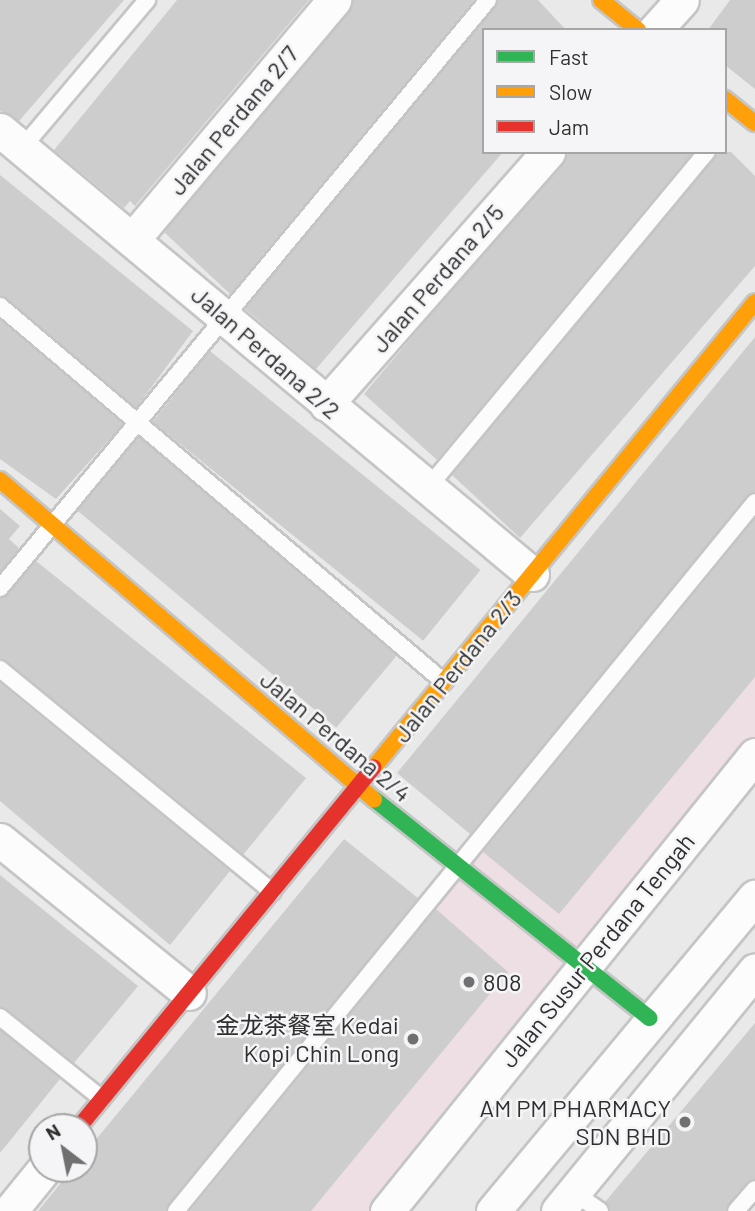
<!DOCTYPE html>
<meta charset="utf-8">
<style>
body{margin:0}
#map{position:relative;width:755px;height:1211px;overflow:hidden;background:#e9e9e9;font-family:Barlow,"Noto Sans SC",sans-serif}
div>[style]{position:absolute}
.commercial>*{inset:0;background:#eddfe4}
.building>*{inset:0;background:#cecdcd;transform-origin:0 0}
.roads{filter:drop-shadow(2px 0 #c5c5c5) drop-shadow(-2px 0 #c5c5c5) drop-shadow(0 2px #c5c5c5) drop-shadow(0 -2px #c5c5c5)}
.lane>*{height:16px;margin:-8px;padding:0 8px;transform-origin:8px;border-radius:8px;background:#fcfcfc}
.street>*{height:33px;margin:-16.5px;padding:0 16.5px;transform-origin:16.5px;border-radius:16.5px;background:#fcfcfc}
.fast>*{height:16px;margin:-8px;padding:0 8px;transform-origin:8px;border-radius:8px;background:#30b455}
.slow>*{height:16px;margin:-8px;padding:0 8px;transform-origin:8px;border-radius:8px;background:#ff9f0a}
.jam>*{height:16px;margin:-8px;padding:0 8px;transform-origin:8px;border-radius:8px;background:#e5322d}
.dots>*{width:19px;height:19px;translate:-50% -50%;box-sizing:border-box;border:4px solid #f5f5f7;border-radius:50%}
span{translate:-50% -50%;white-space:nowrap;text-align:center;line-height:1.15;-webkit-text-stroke:5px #f5f5f7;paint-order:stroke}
.street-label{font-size:24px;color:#2f2f30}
.poi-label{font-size:24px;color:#2f2f30}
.left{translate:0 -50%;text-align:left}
.right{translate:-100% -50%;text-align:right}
.legend{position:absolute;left:482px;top:28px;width:245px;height:126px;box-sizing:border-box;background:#f5f5f7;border:2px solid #a6a6a7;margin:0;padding:9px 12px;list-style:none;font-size:21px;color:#2f2f30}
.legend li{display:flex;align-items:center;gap:14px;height:35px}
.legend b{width:35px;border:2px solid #a6a6a7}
.north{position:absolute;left:28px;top:1113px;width:70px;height:70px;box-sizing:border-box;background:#f5f5f7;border:2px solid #a6a6a7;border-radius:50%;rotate:328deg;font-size:19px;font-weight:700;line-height:28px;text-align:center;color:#2f2f30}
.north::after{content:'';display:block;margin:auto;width:24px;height:32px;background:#707071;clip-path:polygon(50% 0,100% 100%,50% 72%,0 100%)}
</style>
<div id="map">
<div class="commercial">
<i style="clip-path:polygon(755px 491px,755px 774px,401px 1211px,167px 1211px)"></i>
</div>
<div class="building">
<i style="clip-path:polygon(0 0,124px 0,19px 121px,0 111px)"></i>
<i style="clip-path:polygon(177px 0,309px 0,135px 206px,130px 201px,124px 208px,54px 150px)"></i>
<i style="clip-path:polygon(353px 0,474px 0,230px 294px,164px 232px)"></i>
<i style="clip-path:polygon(498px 0,538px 0,566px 30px,484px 30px,484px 152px,503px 152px,316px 369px,245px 309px)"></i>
<i style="clip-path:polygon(730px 0,755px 0,755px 89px,725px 65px,725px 30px,708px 30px)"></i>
<i style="clip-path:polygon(567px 152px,693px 152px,437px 460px,364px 394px)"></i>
<i style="clip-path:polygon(717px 152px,731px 152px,755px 176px,755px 266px,520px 538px,452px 475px)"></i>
<i style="clip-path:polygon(0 175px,193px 331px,136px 408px,0 296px)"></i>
<i style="clip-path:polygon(0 320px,123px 424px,56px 499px,0 459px)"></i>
<i style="clip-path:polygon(755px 337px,755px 492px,470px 834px,397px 773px)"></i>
<i style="left:210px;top:351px;width:348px;height:91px;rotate:39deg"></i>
<i style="left:139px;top:437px;width:338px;height:96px;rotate:40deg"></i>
<i style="clip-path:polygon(0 509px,20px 526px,9px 539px,19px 548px,0 572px)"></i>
<i style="clip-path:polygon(755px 519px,755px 677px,559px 914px,483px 852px)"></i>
<i style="clip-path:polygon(36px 561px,306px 778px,243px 855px,0 659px,0 598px)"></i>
<i style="clip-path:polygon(0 683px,230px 871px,170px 945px,0 801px)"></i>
<i style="clip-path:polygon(344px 839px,418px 898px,166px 1211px,38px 1211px,72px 1169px,84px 1169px,84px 1154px)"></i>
<i style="clip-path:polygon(0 875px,138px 986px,74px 1063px,0 1007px)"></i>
<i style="clip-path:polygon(436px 909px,508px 972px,311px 1211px,190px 1211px)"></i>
<i style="clip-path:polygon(755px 1023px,755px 1179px,726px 1211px,610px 1211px,605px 1202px)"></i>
<i style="clip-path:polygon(0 1030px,60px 1079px,0 1153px)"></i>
</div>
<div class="roads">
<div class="lane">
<i style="left:22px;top:148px;width:194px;rotate:-49.8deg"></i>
<i style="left:0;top:306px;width:582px;rotate:40.26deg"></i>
<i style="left:426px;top:490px;width:440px;rotate:-50.3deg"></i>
<i style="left:0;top:588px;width:764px;rotate:-50.31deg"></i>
<i style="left:0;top:669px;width:352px;rotate:39.3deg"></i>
<i style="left:0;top:1017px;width:131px;rotate:38.8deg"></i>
<i style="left:573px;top:1192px;width:33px;rotate:35deg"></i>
<i style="left:176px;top:1211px;width:915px;rotate:-50.76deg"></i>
<i style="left:736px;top:1211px;width:29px;rotate:-49deg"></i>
</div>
<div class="street">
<i style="left:655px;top:30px;width:40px;rotate:-48deg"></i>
<i style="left:0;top:130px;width:693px;rotate:39.85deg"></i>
<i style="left:132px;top:240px;width:314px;rotate:-49.9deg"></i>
<i style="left:326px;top:404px;width:336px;rotate:-48.6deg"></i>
<i style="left:0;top:840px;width:243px;rotate:39deg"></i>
<i style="left:10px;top:1211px;width:54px;rotate:-51deg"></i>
<i style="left:387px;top:1211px;width:586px;rotate:-51.1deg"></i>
<i style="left:493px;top:1211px;width:409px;rotate:-50.2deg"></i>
<i style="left:558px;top:1211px;width:311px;rotate:-50.7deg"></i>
</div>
<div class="fast">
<i style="left:374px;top:799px;width:352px;rotate:38.5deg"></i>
</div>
<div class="slow">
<i style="left:601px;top:0;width:48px;rotate:39deg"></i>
<i style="left:725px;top:99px;width:38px;rotate:39deg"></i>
<i style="left:0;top:480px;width:492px;rotate:40.5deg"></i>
<i style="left:374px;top:767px;width:601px;rotate:-50.67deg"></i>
</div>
<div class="jam">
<i style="left:79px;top:1127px;width:465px;rotate:-50.7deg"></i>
</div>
</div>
<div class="dots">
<i style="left:469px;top:982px;background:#707071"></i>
<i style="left:413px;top:1039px;background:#707071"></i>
<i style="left:685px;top:1122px;background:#707071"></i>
</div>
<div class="street-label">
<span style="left:233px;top:120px;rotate:-50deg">Jalan Perdana 2/7</span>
<span style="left:437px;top:278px;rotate:-49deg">Jalan Perdana 2/5</span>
<span style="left:266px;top:352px;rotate:41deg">Jalan Perdana 2/2</span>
<span style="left:457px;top:666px;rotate:-51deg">Jalan Perdana 2/3</span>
<span style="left:336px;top:736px;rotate:40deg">Jalan Perdana 2/4</span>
<span style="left:597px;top:950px;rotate:-51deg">Jalan Susur Perdana Tengah</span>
</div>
<div class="poi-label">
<span class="left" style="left:483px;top:982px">808</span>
<span class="right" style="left:399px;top:1039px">金龙茶餐室 Kedai<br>Kopi Chin Long</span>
<span class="right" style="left:671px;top:1122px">AM PM PHARMACY<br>SDN BHD</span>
</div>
<ul class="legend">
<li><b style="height:9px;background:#30b455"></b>Fast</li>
<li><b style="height:9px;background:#ff9f0a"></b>Slow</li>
<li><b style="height:9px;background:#e5322d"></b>Jam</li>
</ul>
<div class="north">N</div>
</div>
